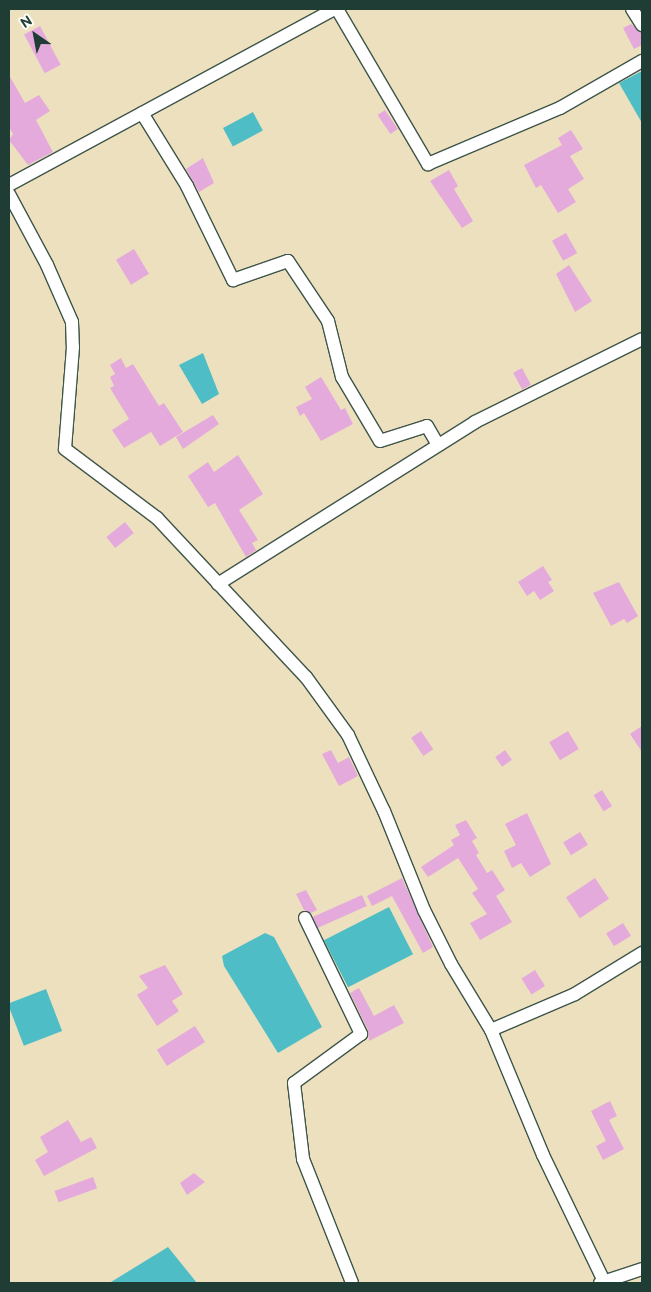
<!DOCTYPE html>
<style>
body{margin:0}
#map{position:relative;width:651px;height:1292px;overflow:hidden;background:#ede0be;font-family:"Balsamiq Sans",sans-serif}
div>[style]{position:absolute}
.water>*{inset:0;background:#4fbdc6;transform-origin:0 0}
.building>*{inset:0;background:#e5aadc;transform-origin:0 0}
.roads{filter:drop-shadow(1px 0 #3e5549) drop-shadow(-1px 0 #3e5549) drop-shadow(0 1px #3e5549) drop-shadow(0 -1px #3e5549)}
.street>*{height:12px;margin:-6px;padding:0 6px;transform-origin:6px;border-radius:6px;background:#fff}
span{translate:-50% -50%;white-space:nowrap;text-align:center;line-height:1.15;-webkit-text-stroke:4px #fdfcf7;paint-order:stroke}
.frame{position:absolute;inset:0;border:10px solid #1f3d34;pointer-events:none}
.north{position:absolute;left:10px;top:10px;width:50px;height:50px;-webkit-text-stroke:4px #fdfcf7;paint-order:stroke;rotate:327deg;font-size:14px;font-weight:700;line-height:20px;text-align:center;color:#1f3d34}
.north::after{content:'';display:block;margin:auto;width:18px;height:22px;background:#1f3d34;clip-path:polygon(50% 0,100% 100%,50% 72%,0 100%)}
</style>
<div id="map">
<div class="water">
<i style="clip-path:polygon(640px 72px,642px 72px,642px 123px,619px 83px)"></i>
<i style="left:253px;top:112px;width:21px;height:34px;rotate:62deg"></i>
<i style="clip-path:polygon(203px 353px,219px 394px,202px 404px,179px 365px)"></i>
<i style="left:389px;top:907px;width:53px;height:73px;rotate:63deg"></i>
<i style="clip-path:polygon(265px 933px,274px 937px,322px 1027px,278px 1053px,224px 966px,222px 956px)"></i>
<i style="left:46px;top:989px;width:45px;height:41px;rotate:69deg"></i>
<i style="clip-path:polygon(168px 1247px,197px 1283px,111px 1282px)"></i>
</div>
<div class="building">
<i style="clip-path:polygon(631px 24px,642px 33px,642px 45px,634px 49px,623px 28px)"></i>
<i style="left:40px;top:26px;width:44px;height:18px;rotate:62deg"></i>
<i style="clip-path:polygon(9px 75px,25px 103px,39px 95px,50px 111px,36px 120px,53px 152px,28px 165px,9px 140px,13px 134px,9px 127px)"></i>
<i style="left:385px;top:110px;width:23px;height:9px;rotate:56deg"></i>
<i style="clip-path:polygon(571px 130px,583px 149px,570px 156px,584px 179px,568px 189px,576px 202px,558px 213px,541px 185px,536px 188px,524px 165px,562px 145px,558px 138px)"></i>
<i style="clip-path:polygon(203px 158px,214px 183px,199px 192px,186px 169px)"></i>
<i style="clip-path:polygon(449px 170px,458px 186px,454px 189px,473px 221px,462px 228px,430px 181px)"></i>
<i style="left:566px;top:233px;width:23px;height:16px;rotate:61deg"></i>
<i style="left:134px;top:249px;width:29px;height:21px;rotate:59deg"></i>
<i style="clip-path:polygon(569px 265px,592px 301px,575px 312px,556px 274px)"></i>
<i style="clip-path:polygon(121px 358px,126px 368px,133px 364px,159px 406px,164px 403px,183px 432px,160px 446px,151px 432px,124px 448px,112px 430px,129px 419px,110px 388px,114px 386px,110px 377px,115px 374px,110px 365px)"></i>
<i style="left:522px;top:368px;width:19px;height:10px;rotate:62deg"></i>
<i style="clip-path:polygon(321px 377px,341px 410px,345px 408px,353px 424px,321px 441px,304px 413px,300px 416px,296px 407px,312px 399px,305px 387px)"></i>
<i style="clip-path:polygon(213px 415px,219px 424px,183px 449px,176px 437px)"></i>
<i style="clip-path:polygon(238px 455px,263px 494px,239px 510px,258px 540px,252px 543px,256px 550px,246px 557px,215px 503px,208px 507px,188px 476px,208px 462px,214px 472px)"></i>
<i style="left:125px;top:522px;width:14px;height:24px;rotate:51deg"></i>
<i style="clip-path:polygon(543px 566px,552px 580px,548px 582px,554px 591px,540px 600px,534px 591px,527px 596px,518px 582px)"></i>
<i style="clip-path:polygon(619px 582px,638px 616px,627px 623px,624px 619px,611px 626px,593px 593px)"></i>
<i style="clip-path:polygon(642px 726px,642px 752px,630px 734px)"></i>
<i style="left:421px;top:731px;width:22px;height:12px;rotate:56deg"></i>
<i style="left:568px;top:731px;width:21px;height:22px;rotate:59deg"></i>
<i style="clip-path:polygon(331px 750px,338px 763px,349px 757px,358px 776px,339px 786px,322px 754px)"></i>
<i style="left:505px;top:750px;width:12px;height:12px;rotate:55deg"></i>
<i style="left:602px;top:790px;width:19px;height:10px;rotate:58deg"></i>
<i style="clip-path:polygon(527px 813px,551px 864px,530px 877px,521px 863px,512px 868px,504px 851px,516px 845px,505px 824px)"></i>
<i style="clip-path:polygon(466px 820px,477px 838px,472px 841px,479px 853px,476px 855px,487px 873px,492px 870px,505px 890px,496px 896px,512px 922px,480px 940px,470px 923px,487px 914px,472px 893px,478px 889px,458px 858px,428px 877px,421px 867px,454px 845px,451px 840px,460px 835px,455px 825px)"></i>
<i style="left:580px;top:832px;width:15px;height:20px;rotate:58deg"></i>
<i style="clip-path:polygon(402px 878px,433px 947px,423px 953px,392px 896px,372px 906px,367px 896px)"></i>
<i style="left:595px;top:878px;width:25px;height:35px;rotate:56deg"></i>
<i style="clip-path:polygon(306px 890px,317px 910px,311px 913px,304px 910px,296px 894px)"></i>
<i style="left:362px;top:895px;width:12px;height:54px;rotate:66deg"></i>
<i style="left:623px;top:923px;width:15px;height:20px;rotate:58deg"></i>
<i style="clip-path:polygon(165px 965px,183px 994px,172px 1001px,179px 1011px,157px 1026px,137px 995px,148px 988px,139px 976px)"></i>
<i style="left:535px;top:970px;width:19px;height:16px;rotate:58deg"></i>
<i style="clip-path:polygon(359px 988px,374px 1016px,394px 1005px,404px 1023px,369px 1041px,368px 1030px,350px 993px)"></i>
<i style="left:195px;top:1026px;width:19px;height:45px;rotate:58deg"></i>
<i style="clip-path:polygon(610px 1101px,617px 1116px,609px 1120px,624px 1149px,603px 1160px,596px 1146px,606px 1141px,591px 1111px)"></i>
<i style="clip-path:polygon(68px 1120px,81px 1142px,91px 1137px,97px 1148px,44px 1176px,35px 1160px,48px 1152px,40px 1137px)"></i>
<i style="clip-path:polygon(194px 1173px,205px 1182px,187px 1195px,180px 1183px)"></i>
<i style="left:93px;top:1177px;width:12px;height:41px;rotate:70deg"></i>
</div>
<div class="roads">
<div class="street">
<i style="left:337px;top:9px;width:180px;rotate:59.6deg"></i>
<i style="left:428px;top:164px;width:143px;rotate:-23deg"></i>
<i style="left:560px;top:108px;width:95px;rotate:-29.8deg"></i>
<i style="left:632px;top:9px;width:19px;rotate:58deg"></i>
<i style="left:142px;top:113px;width:86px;rotate:58.3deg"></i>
<i style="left:187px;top:186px;width:105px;rotate:63.9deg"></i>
<i style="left:233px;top:280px;width:58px;rotate:-19.1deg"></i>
<i style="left:288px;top:261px;width:72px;rotate:56.3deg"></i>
<i style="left:328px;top:321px;width:58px;rotate:76deg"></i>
<i style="left:342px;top:377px;width:74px;rotate:59.3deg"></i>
<i style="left:380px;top:441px;width:49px;rotate:-17.7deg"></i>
<i style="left:427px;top:426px;width:22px;rotate:60deg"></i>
<i style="left:9px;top:185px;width:370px;rotate:-28.4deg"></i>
<i style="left:9px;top:194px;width:81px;rotate:61.8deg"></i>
<i style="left:47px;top:265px;width:62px;rotate:66.3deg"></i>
<i style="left:72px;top:322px;width:25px;rotate:88deg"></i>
<i style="left:73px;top:347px;width:102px;rotate:94.5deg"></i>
<i style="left:65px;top:449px;width:115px;rotate:36.9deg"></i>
<i style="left:157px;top:518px;width:218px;rotate:46.9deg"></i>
<i style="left:306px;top:677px;width:72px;rotate:54.1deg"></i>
<i style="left:348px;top:735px;width:84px;rotate:64.7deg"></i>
<i style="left:384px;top:811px;width:107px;rotate:68deg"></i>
<i style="left:424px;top:910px;width:60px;rotate:63.4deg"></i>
<i style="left:451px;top:964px;width:77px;rotate:58.8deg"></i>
<i style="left:491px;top:1030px;width:135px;rotate:67.4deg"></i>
<i style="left:543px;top:1155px;width:142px;rotate:64.2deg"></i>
<i style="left:218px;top:584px;width:304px;rotate:-32.2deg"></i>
<i style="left:475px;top:422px;width:186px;rotate:-26.4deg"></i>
<i style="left:305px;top:918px;width:129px;rotate:64.2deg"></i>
<i style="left:361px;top:1034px;width:83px;rotate:143.8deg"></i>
<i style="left:294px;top:1083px;width:77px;rotate:83.2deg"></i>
<i style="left:303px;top:1159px;width:133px;rotate:68.4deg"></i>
<i style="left:491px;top:1030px;width:91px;rotate:-23.2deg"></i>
<i style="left:575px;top:994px;width:79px;rotate:-31.5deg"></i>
<i style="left:600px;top:1283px;width:44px;rotate:-18.4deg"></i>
</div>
</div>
<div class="frame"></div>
<div class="north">N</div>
</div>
